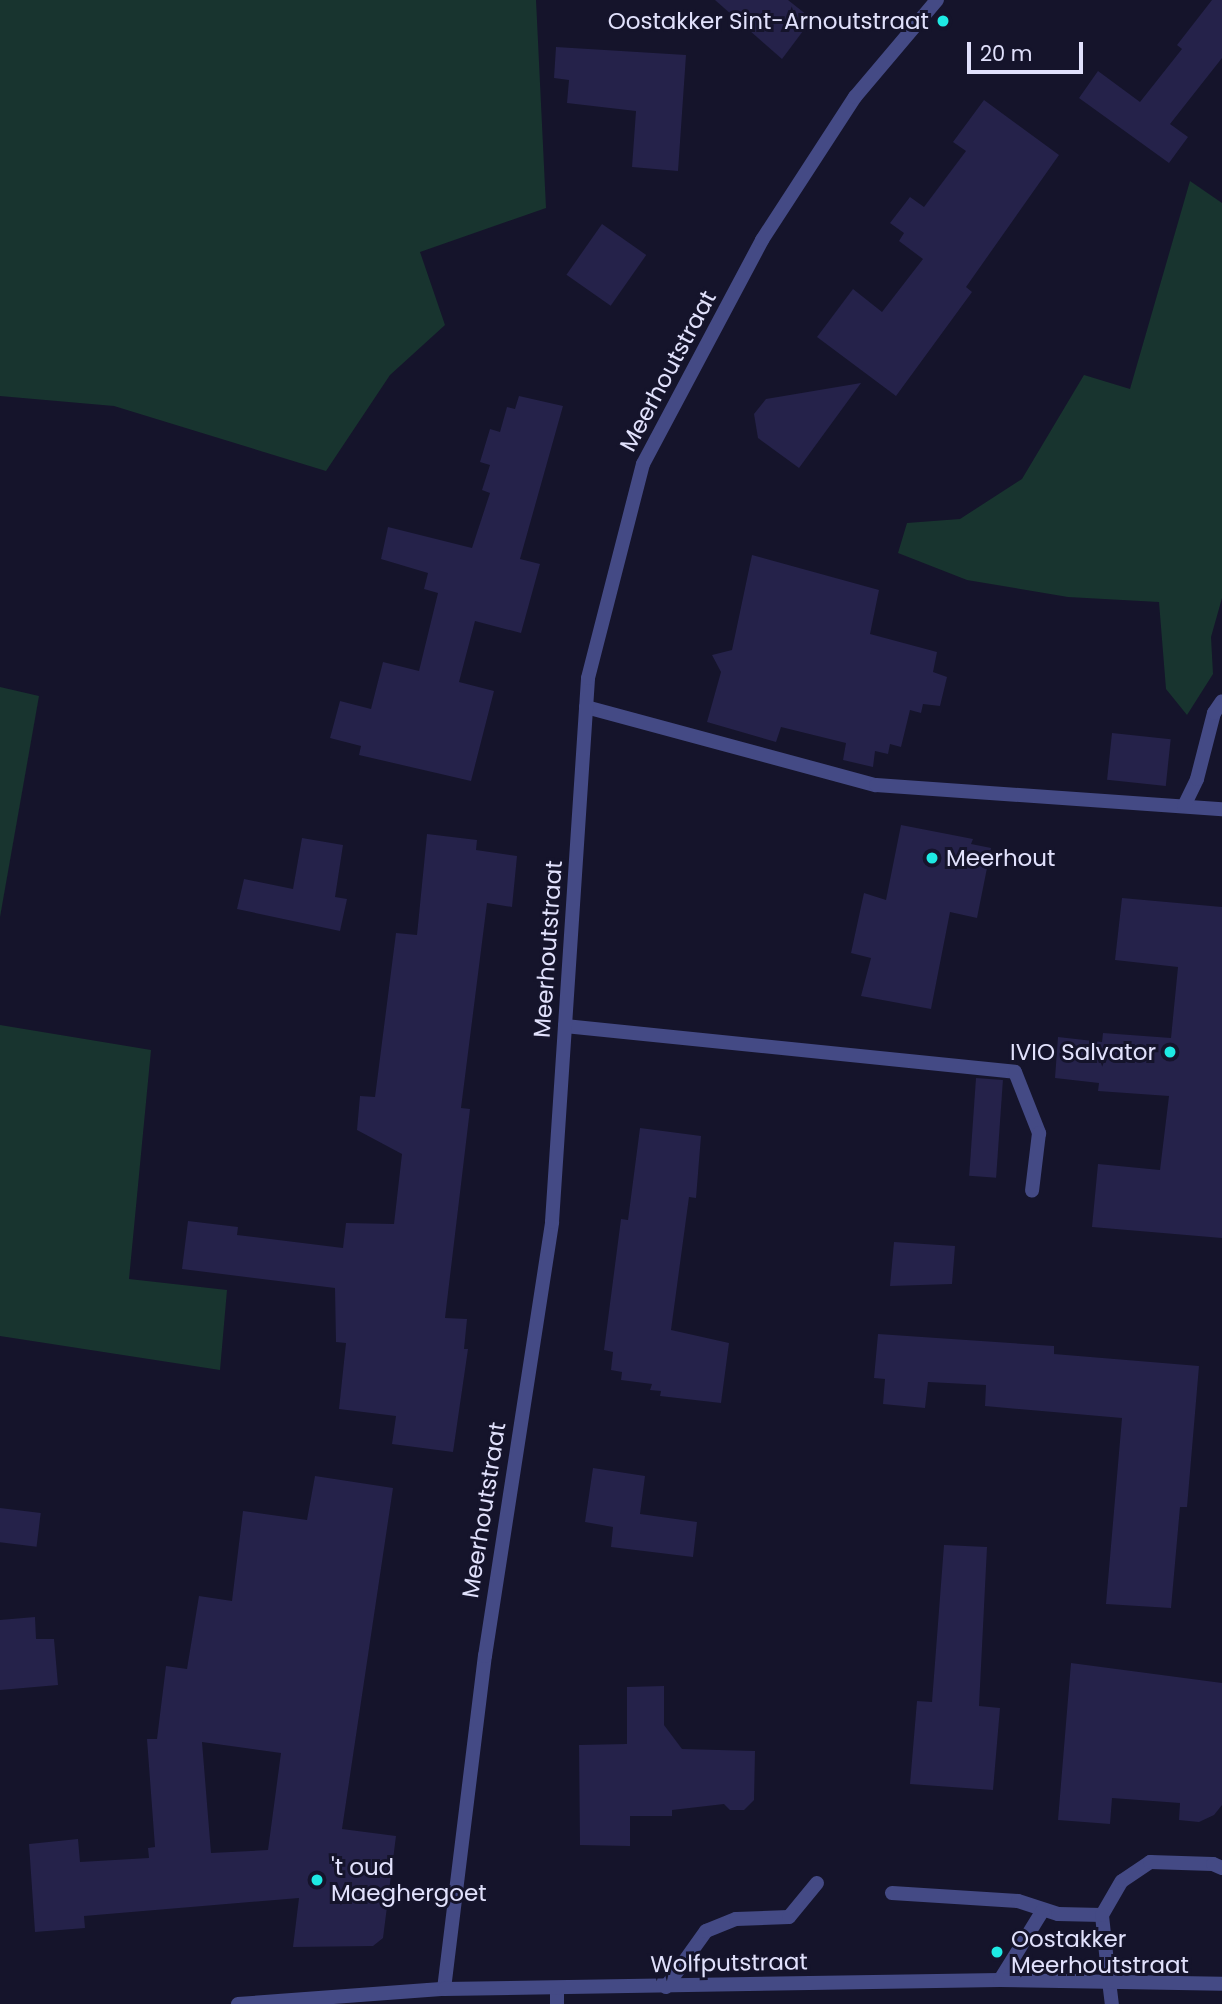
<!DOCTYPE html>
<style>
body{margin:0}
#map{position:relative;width:1222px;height:2004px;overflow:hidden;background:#15142b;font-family:Poppins,sans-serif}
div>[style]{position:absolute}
.green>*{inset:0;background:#18342f}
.building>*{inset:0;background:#25224a;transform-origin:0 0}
.service>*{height:14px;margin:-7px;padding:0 7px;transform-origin:7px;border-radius:7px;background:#444a85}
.minor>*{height:14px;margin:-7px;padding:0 7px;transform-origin:7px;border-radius:7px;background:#444a85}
.dots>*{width:19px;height:19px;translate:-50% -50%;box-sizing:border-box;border:4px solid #15142b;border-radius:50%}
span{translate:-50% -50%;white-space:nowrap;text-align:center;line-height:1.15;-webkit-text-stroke:6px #15142b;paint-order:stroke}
.poi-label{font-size:23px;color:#e1e1fc}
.right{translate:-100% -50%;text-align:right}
.left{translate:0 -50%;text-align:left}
.street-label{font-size:23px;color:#e1e1fc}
.scale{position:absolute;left:967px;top:42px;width:116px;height:32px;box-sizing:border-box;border:4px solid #e1e1fc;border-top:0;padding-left:9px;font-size:21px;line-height:24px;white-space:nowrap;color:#e1e1fc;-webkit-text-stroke:5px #15142b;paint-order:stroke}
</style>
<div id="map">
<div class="green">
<i style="clip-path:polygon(0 0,536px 0,546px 208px,420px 252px,445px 325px,390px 375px,326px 471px,114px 406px,0 396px)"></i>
<i style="clip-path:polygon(1190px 181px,1222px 203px,1222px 598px,1211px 637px,1213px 674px,1187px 715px,1166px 689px,1159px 602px,1068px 597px,967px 580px,898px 553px,907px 523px,960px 519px,1022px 479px,1084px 375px,1130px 389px)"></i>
<i style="clip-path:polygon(0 687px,39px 696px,0 917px)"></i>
<i style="clip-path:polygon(0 1025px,151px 1050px,129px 1279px,227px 1290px,220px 1370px,0 1336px)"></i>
</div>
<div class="building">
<i style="clip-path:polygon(715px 0,788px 0,812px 19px,782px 59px)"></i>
<i style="clip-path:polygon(1212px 0,1222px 0,1222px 58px,1170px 124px,1188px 137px,1169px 163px,1079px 98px,1098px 71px,1140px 102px,1182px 49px,1177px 45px)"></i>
<i style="clip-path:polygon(556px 47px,686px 55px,678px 171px,632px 167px,636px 111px,567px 103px,569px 80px,554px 78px)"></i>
<i style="clip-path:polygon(984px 100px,1059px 155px,966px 287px,972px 292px,896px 396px,817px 337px,853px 289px,882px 312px,923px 259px,899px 241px,904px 233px,890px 223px,910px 197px,924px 207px,966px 151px,953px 142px)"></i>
<i style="left:602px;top:224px;width:54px;height:62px;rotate:35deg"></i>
<i style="clip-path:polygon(861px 383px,799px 468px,758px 438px,754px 414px,766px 399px)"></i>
<i style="clip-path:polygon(519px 396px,563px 406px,520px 559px,540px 564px,521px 633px,475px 621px,459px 682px,494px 691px,471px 781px,359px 755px,361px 746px,330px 738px,340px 701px,371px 709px,383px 662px,419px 671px,438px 593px,424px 589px,428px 573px,381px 559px,388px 527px,472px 548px,490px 493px,482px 490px,490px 465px,480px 462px,490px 429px,500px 432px,507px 407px,515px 409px)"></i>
<i style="clip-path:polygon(752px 555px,879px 590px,870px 634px,937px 652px,933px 672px,947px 677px,940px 706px,923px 704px,921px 713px,910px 710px,901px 747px,890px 744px,888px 754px,875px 751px,873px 767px,843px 760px,846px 743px,781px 727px,776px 742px,707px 722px,721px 672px,712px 655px,732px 650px)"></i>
<i style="left:1112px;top:733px;width:59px;height:47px;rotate:6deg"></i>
<i style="clip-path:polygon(901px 825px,973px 839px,971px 844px,991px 848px,977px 918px,950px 912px,931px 1009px,861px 996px,871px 958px,851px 953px,864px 893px,886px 900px)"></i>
<i style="clip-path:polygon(427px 834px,477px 840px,476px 850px,517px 856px,512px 907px,487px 903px,461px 1108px,470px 1109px,445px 1318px,467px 1319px,464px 1349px,468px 1349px,453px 1452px,392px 1444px,396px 1416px,339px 1409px,346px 1343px,336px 1342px,335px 1288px,182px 1269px,188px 1221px,238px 1227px,237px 1235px,343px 1248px,346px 1223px,394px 1224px,402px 1154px,357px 1130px,360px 1096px,375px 1097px,396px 933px,417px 935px)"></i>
<i style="clip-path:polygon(302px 838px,343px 845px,335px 897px,347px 899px,340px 931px,237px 909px,244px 879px,293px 889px)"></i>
<i style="clip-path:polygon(1122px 898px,1222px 907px,1222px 1238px,1092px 1227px,1098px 1164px,1160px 1170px,1169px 1096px,1098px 1091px,1099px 1083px,1055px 1078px,1058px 1037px,1102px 1042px,1103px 1033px,1171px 1038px,1178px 967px,1115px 960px)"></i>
<i style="left:976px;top:1078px;width:27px;height:98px;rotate:4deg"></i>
<i style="clip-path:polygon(640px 1128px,701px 1136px,696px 1198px,689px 1197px,671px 1330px,729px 1343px,721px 1403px,660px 1396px,661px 1391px,650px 1390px,652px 1384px,621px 1380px,622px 1372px,611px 1370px,613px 1352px,604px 1350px,621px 1219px,628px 1220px)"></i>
<i style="clip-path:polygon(894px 1242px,955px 1246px,952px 1284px,890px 1286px)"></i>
<i style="clip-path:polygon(878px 1334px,1054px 1346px,1054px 1354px,1199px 1366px,1187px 1507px,1180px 1507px,1171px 1608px,1106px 1604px,1122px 1418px,985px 1406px,986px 1385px,928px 1382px,925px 1408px,883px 1404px,885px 1379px,874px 1378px)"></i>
<i style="clip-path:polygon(593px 1468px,645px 1476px,640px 1514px,697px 1522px,693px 1557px,611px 1547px,613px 1527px,585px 1522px)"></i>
<i style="clip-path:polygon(evenodd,315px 1476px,393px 1488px,342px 1829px,396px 1836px,383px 1938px,373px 1946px,293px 1947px,299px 1898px,84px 1916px,85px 1928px,35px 1932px,29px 1844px,78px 1839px,80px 1862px,149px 1858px,148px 1848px,155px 1847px,147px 1739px,157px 1739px,166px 1666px,187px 1669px,199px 1596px,232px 1601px,243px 1511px,307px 1520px,315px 1476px,202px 1742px,281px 1753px,268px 1850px,211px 1853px,202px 1742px)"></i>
<i style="left:0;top:1508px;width:41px;height:34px;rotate:7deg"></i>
<i style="clip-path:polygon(944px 1545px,987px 1547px,979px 1706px,1000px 1708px,993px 1790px,910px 1784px,917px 1701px,932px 1702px)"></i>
<i style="clip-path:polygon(35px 1617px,36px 1639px,54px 1639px,58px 1685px,0 1690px,0 1620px)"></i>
<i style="clip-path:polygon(1071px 1663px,1222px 1683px,1222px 1805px,1214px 1815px,1199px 1822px,1179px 1820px,1180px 1803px,1112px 1798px,1110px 1824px,1058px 1820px)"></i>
<i style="clip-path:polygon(664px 1686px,664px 1725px,682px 1749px,755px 1751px,754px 1800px,744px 1810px,730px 1810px,724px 1804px,672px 1810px,672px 1816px,630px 1816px,630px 1846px,580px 1845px,579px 1745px,627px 1744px,627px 1687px)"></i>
</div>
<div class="service">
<i style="left:586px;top:707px;width:300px;rotate:15.1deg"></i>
<i style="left:876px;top:785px;width:347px;rotate:4deg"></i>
<i style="left:1184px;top:806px;width:30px;rotate:-64deg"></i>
<i style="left:1197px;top:779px;width:68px;rotate:-75.6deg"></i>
<i style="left:1214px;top:713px;width:14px;rotate:-56deg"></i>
<i style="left:565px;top:1026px;width:452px;rotate:5.8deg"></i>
<i style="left:1015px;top:1072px;width:66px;rotate:68.5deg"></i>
<i style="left:1039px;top:1133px;width:58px;rotate:96.9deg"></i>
<i style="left:892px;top:1893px;width:126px;rotate:3.6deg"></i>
<i style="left:1018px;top:1901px;width:42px;rotate:18deg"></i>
<i style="left:1058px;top:1914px;width:44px;rotate:1.3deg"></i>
<i style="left:1000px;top:1980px;width:82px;rotate:-58.4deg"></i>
<i style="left:1109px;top:1981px;width:66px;rotate:-96.1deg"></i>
<i style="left:1102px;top:1915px;width:39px;rotate:-60deg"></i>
<i style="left:1122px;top:1881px;width:34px;rotate:-34deg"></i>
<i style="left:1150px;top:1862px;width:63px;rotate:1.8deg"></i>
<i style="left:1213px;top:1864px;width:10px;rotate:24deg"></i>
<i style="left:666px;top:1987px;width:69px;rotate:-54.5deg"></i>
<i style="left:706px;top:1931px;width:32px;rotate:-22deg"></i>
<i style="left:736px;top:1919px;width:53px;rotate:-2.2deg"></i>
<i style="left:789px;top:1917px;width:44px;rotate:-50.5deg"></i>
<i style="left:557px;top:1988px;width:16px;rotate:90deg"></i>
</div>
<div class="minor">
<i style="left:1109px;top:1981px;width:23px;rotate:83deg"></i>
<i style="left:444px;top:1989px;width:336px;rotate:-83deg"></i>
<i style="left:485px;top:1656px;width:439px;rotate:-81.2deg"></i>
<i style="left:552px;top:1222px;width:545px;rotate:-86.21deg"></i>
<i style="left:588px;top:678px;width:221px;rotate:-75.6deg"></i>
<i style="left:643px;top:464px;width:254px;rotate:-62deg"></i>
<i style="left:762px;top:240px;width:171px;rotate:-57deg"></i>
<i style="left:855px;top:97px;width:127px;rotate:-49.8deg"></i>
<i style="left:238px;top:2004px;width:207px;rotate:-4.2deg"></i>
<i style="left:444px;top:1989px;width:556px;rotate:-0.93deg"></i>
<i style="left:1000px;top:1980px;width:222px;rotate:1deg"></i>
</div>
<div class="dots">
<i style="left:943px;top:21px;background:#1eeae4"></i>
<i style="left:932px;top:858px;background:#1eeae4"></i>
<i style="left:1170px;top:1052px;background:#1eeae4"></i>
<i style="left:317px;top:1880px;background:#1eeae4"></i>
<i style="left:997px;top:1952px;background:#1eeae4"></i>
</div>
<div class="poi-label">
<span class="right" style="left:929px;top:21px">Oostakker Sint-Arnoutstraat</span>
<span class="left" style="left:946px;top:858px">Meerhout</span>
<span class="right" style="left:1156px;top:1052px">IVIO Salvator</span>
<span class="left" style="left:331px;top:1880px">'t oud<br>Maeghergoet</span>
<span class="left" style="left:1011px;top:1952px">Oostakker<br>Meerhoutstraat</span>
</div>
<div class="street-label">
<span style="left:668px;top:371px;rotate:-62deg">Meerhoutstraat</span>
<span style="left:548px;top:949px;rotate:-86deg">Meerhoutstraat</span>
<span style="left:484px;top:1510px;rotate:-81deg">Meerhoutstraat</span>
<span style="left:729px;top:1963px;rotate:-1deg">Wolfputstraat</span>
</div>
<div class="scale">20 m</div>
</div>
